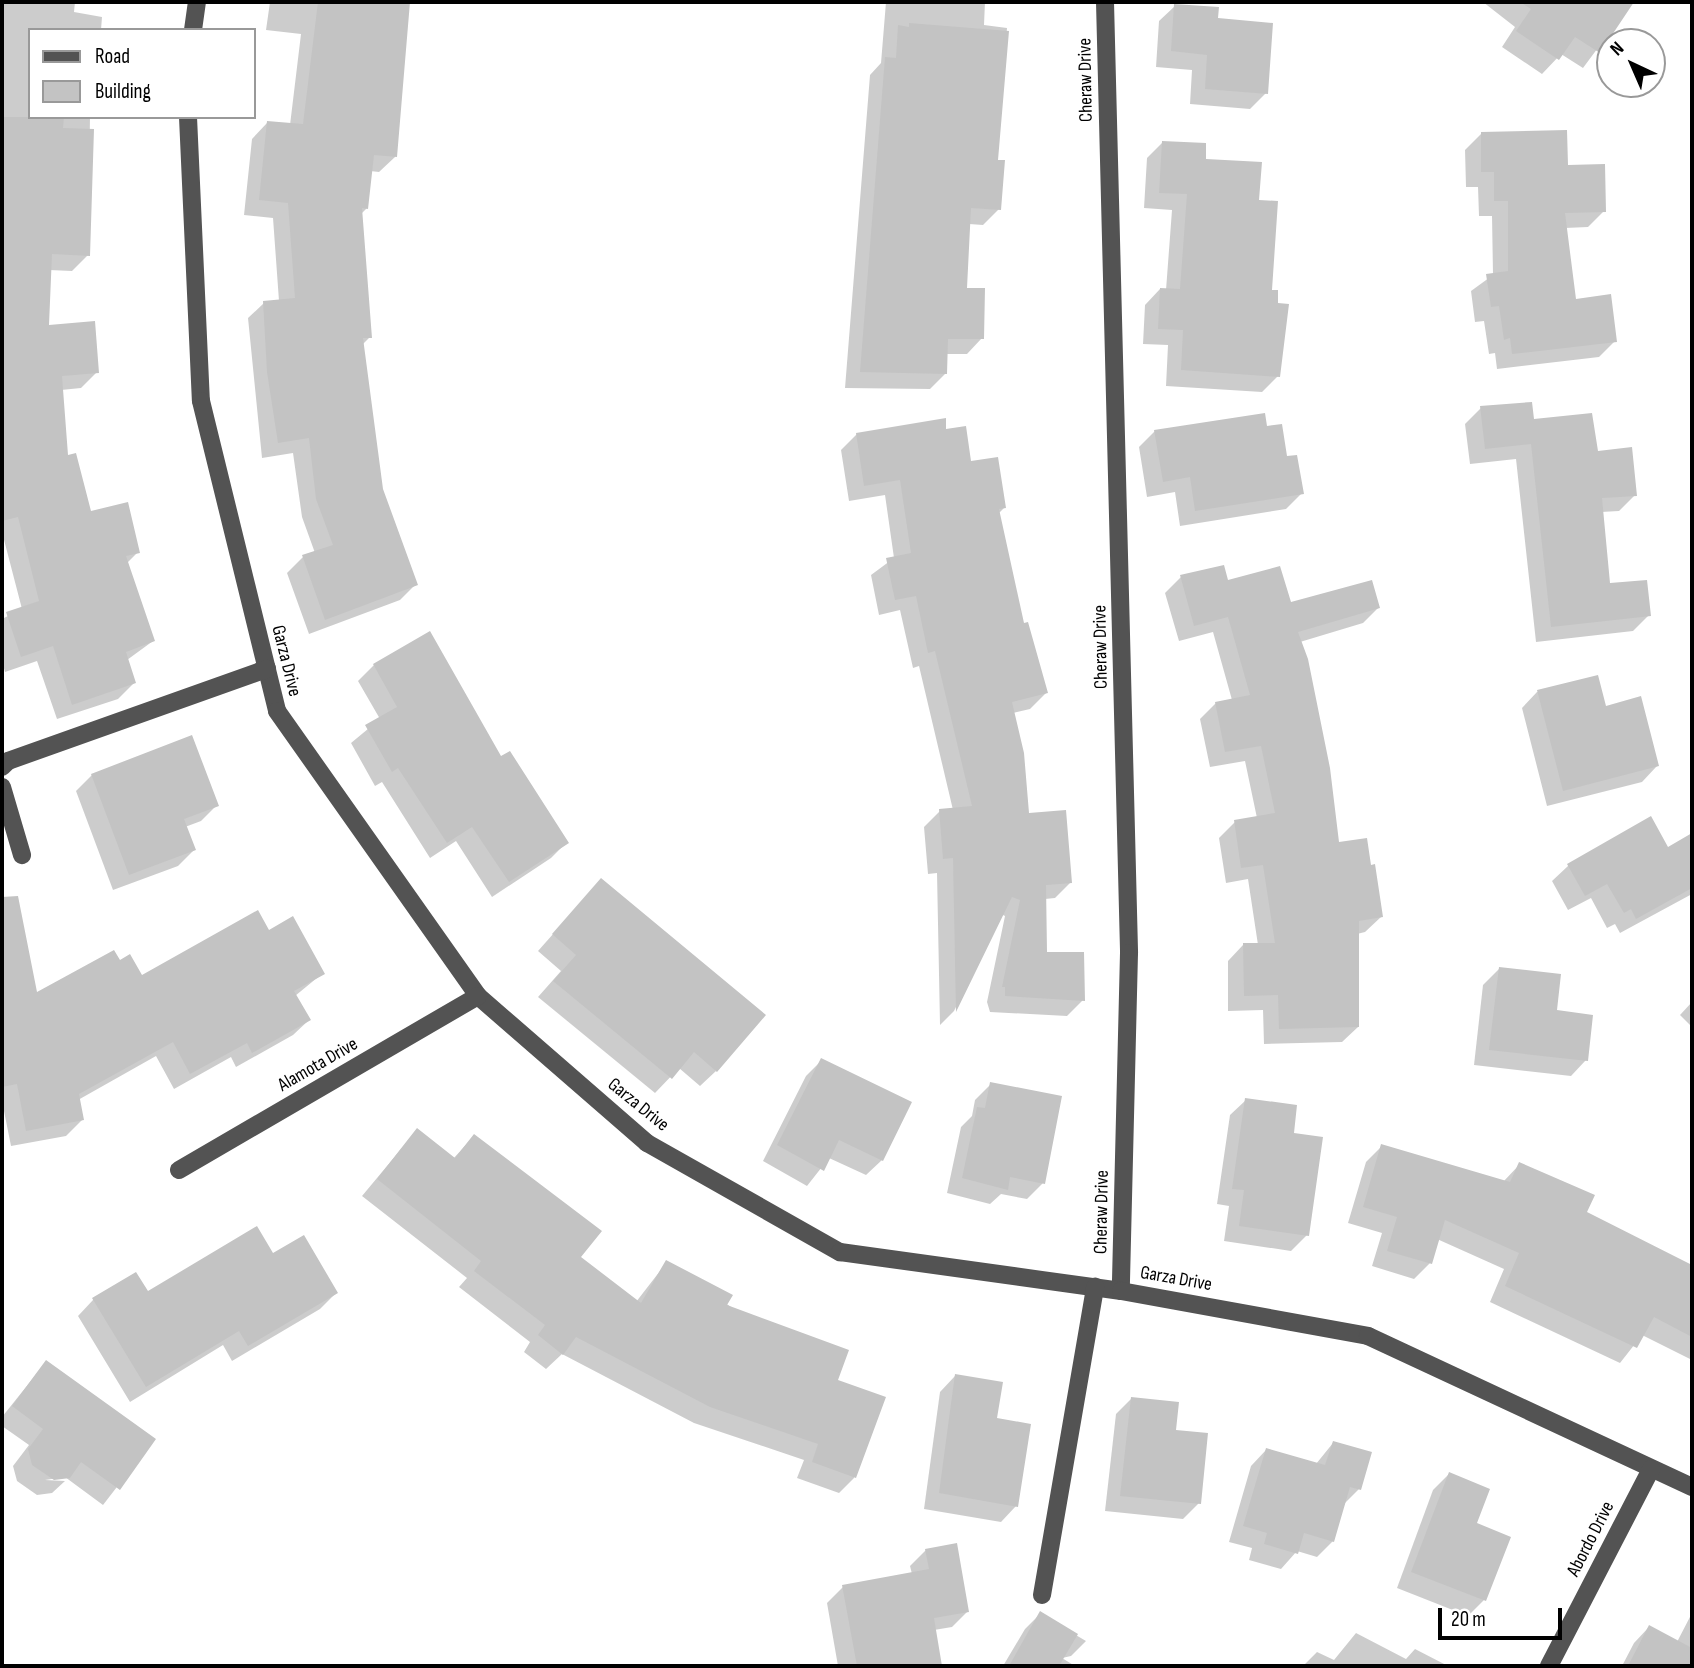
<!DOCTYPE html>
<style>
body{margin:0}
#map{position:relative;width:1694px;height:1668px;overflow:hidden;background:#fff;font-family:"Sofia Sans Condensed",sans-serif}
div>[style]{position:absolute}
.shadow>*{inset:0;background:#0003}
.building>*{inset:0;background:#c3c3c3}
.minor>*{height:18px;margin:-9px;padding:0 9px;transform-origin:9px;border-radius:9px;background:#535353}
span{translate:-50% -50%;white-space:nowrap;text-align:center;line-height:1.15;-webkit-text-stroke:5px #fff;paint-order:stroke}
.street-label{font-size:19px;color:#000}
.frame{position:absolute;inset:0;border:4px solid #000;pointer-events:none}
.legend{position:absolute;left:28px;top:28px;width:228px;height:91px;box-sizing:border-box;background:#fff;border:2px solid #999;margin:0;padding:9px 12px;list-style:none;font-size:21px;color:#000}
.legend li{display:flex;align-items:center;gap:14px;height:35px}
.legend b{width:35px;border:2px solid #999}
.north{position:absolute;left:1596px;top:28px;width:70px;height:70px;box-sizing:border-box;background:#fff;border:2px solid #999;border-radius:50%;rotate:316deg;font-size:19px;font-weight:700;line-height:28px;text-align:center;color:#000}
.north::after{content:'';display:block;margin:auto;width:24px;height:32px;background:#000;clip-path:polygon(50% 0,100% 100%,50% 72%,0 100%)}
.scale{position:absolute;left:1438px;top:1608px;width:124px;height:32px;box-sizing:border-box;border:4px solid #000;border-top:0;padding-left:9px;font-size:21px;line-height:24px;white-space:nowrap;color:#000;-webkit-text-stroke:5px #fff;paint-order:stroke}
</style>
<div id="map">
<div class="shadow">
<i style="clip-path:polygon(2px 2px,75px 2px,74px 12px,102px 17px,101px 30px,30px 30px,30px 117px,90px 117px,88px 255px,72px 271px,49px 270px,47px 327px,97px 372px,81px 388px,61px 390px,66px 457px,89px 513px,138px 552px,127px 563px,153px 641px,127px 660px,134px 683px,118px 699px,57px 719px,37px 661px,5px 672px,2px 661px,2px 619px,22px 609px,2px 532px)"></i>
<i style="clip-path:polygon(270px 2px,409px 2px,395px 157px,379px 172px,370px 171px,367px 208px,361px 214px,370px 337px,362px 345px,382px 489px,416px 584px,400px 600px,309px 634px,287px 573px,303px 557px,315px 553px,302px 517px,293px 453px,262px 458px,248px 318px,264px 303px,279px 301px,273px 218px,244px 215px,252px 139px,267px 123px,290px 125px,301px 34px,266px 30px)"></i>
<i style="clip-path:polygon(878px 2px,985px 2px,984px 25px,1007px 28px,997px 162px,999px 209px,983px 225px,969px 224px,965px 290px,982px 338px,967px 354px,946px 354px,946px 373px,930px 389px,845px 388px,870px 75px,881px 63px,886px 2px)"></i>
<i style="clip-path:polygon(1483px 2px,1632px 2px,1583px 68px,1561px 54px,1542px 74px,1502px 47px,1515px 27px)"></i>
<i style="clip-path:polygon(1175px 6px,1216px 20px,1266px 93px,1250px 109px,1190px 104px,1192px 70px,1156px 67px,1159px 21px)"></i>
<i style="clip-path:polygon(1481px 134px,1566px 167px,1604px 211px,1588px 227px,1565px 228px,1574px 301px,1615px 341px,1599px 357px,1497px 369px,1495px 353px,1489px 354px,1484px 321px,1475px 322px,1471px 291px,1493px 275px,1492px 216px,1479px 216px,1478px 187px,1466px 187px,1465px 150px)"></i>
<i style="clip-path:polygon(1163px 142px,1204px 160px,1257px 202px,1278px 376px,1262px 392px,1166px 386px,1168px 345px,1143px 344px,1145px 305px,1160px 289px,1166px 290px,1172px 210px,1144px 208px,1147px 158px)"></i>
<i style="clip-path:polygon(1481px 408px,1533px 421px,1635px 495px,1619px 511px,1601px 512px,1609px 585px,1649px 615px,1633px 631px,1536px 642px,1516px 459px,1470px 464px,1465px 424px)"></i>
<i style="clip-path:polygon(1266px 428px,1302px 493px,1286px 509px,1180px 526px,1175px 492px,1147px 497px,1139px 447px,1155px 431px)"></i>
<i style="clip-path:polygon(944px 431px,1004px 508px,998px 514px,1022px 625px,1046px 693px,1030px 709px,1013px 713px,1027px 815px,1071px 882px,1055px 898px,1045px 899px,1046px 954px,1083px 1000px,1067px 1016px,990px 1012px,987px 1002px,1005px 916px,1001px 914px,954px 1011px,940px 1025px,937px 873px,928px 874px,924px 827px,940px 811px,953px 810px,919px 666px,913px 668px,900px 610px,879px 615px,871px 575px,894px 558px,885px 495px,849px 501px,841px 450px,857px 434px)"></i>
<i style="clip-path:polygon(1181px 577px,1227px 583px,1289px 604px,1378px 608px,1363px 623px,1300px 642px,1337px 844px,1381px 917px,1365px 932px,1357px 934px,1358px 1027px,1342px 1042px,1264px 1044px,1263px 1010px,1228px 1011px,1228px 961px,1243px 945px,1258px 945px,1248px 879px,1226px 883px,1219px 838px,1235px 822px,1257px 818px,1245px 761px,1210px 767px,1200px 719px,1216px 703px,1232px 700px,1213px 632px,1179px 641px,1165px 593px)"></i>
<i style="clip-path:polygon(374px 665px,501px 759px,567px 842px,551px 858px,492px 897px,456px 841px,430px 858px,382px 782px,375px 786px,351px 743px,380px 719px,358px 681px)"></i>
<i style="clip-path:polygon(1596px 677px,1604px 708px,1657px 766px,1642px 782px,1547px 806px,1522px 708px,1537px 692px)"></i>
<i style="clip-path:polygon(92px 775px,217px 805px,201px 821px,185px 827px,194px 850px,178px 866px,113px 890px,76px 791px)"></i>
<i style="clip-path:polygon(1692px 836px,1692px 894px,1620px 933px,1615px 924px,1607px 928px,1591px 898px,1568px 910px,1552px 881px,1568px 866px,1667px 849px)"></i>
<i style="clip-path:polygon(601px 880px,716px 1071px,700px 1086px,679px 1068px,655px 1093px,538px 997px,561px 971px,538px 951px)"></i>
<i style="clip-path:polygon(269px 932px,323px 973px,295px 996px,309px 1020px,293px 1035px,236px 1067px,231px 1057px,174px 1089px,156px 1056px,78px 1100px,82px 1120px,66px 1136px,11px 1146px,2px 1101px,2px 955px,26px 950px,35px 995px,119px 962px,141px 977px)"></i>
<i style="clip-path:polygon(1499px 969px,1556px 1012px,1586px 1060px,1571px 1076px,1474px 1065px,1483px 985px)"></i>
<i style="clip-path:polygon(1692px 1002px,1692px 1027px,1680px 1015px)"></i>
<i style="clip-path:polygon(822px 1060px,882px 1160px,866px 1175px,829px 1158px,807px 1186px,763px 1161px,806px 1076px)"></i>
<i style="clip-path:polygon(991px 1084px,1043px 1183px,1027px 1199px,1001px 1194px,990px 1204px,947px 1193px,961px 1127px,972px 1116px,975px 1100px)"></i>
<i style="clip-path:polygon(1246px 1100px,1292px 1134px,1307px 1235px,1291px 1251px,1224px 1241px,1229px 1206px,1217px 1204px,1230px 1115px)"></i>
<i style="clip-path:polygon(417px 1130px,453px 1159px,474px 1136px,579px 1258px,636px 1302px,667px 1262px,836px 1381px,883px 1398px,854px 1478px,839px 1493px,797px 1478px,804px 1460px,694px 1423px,562px 1354px,546px 1369px,524px 1352px,530px 1342px,459px 1287px,467px 1278px,362px 1196px)"></i>
<i style="clip-path:polygon(1382px 1146px,1503px 1182px,1520px 1164px,1585px 1213px,1692px 1268px,1692px 1360px,1642px 1335px,1620px 1363px,1490px 1302px,1504px 1269px,1437px 1239px,1430px 1263px,1414px 1279px,1372px 1266px,1382px 1233px,1348px 1223px,1366px 1162px)"></i>
<i style="clip-path:polygon(273px 1256px,336px 1293px,320px 1309px,232px 1361px,223px 1345px,130px 1402px,78px 1316px,93px 1300px,147px 1294px)"></i>
<i style="clip-path:polygon(46px 1362px,154px 1439px,103px 1505px,65px 1477px,45px 1480px,65px 1481px,52px 1493px,37px 1495px,17px 1481px,13px 1466px,29px 1445px,2px 1426px,2px 1417px)"></i>
<i style="clip-path:polygon(955px 1376px,995px 1420px,1016px 1506px,1001px 1522px,924px 1509px,940px 1392px)"></i>
<i style="clip-path:polygon(1132px 1398px,1199px 1503px,1183px 1519px,1105px 1511px,1116px 1414px)"></i>
<i style="clip-path:polygon(1333px 1443px,1359px 1489px,1343px 1505px,1333px 1541px,1317px 1557px,1297px 1551px,1281px 1569px,1249px 1560px,1252px 1548px,1229px 1542px,1251px 1466px,1266px 1450px,1316px 1464px)"></i>
<i style="clip-path:polygon(1449px 1474px,1474px 1524px,1484px 1600px,1468px 1616px,1397px 1588px,1433px 1490px)"></i>
<i style="clip-path:polygon(926px 1550px,968px 1611px,952px 1627px,934px 1630px,940px 1666px,838px 1666px,827px 1603px,843px 1587px,912px 1574px,910px 1566px)"></i>
<i style="clip-path:polygon(1692px 1613px,1692px 1666px,1622px 1666px,1634px 1643px,1649px 1627px,1677px 1642px)"></i>
<i style="clip-path:polygon(1040px 1614px,1086px 1641px,1071px 1656px,1062px 1658px,1075px 1666px,1003px 1666px,1025px 1629px)"></i>
<i style="clip-path:polygon(1356px 1633px,1406px 1659px,1415px 1649px,1448px 1666px,1303px 1666px,1317px 1652px,1334px 1660px)"></i>
</div>
<div class="building">
<i style="clip-path:polygon(318px 2px,410px 2px,397px 157px,374px 155px,368px 209px,362px 208px,372px 338px,363px 338px,383px 489px,418px 585px,325px 620px,302px 555px,333px 545px,316px 499px,309px 438px,278px 443px,267px 372px,263px 301px,295px 298px,288px 203px,259px 200px,267px 121px,303px 124px)"></i>
<i style="clip-path:polygon(1520px 2px,1634px 2px,1600px 53px,1575px 37px,1559px 60px,1516px 31px,1531px 9px)"></i>
<i style="clip-path:polygon(1174px 4px,1219px 7px,1218px 18px,1273px 23px,1268px 94px,1205px 89px,1207px 55px,1171px 51px)"></i>
<i style="clip-path:polygon(909px 23px,1009px 31px,998px 160px,1005px 160px,1001px 210px,971px 208px,967px 288px,985px 288px,984px 339px,948px 339px,947px 374px,860px 372px,885px 57px,896px 58px,898px 25px,909px 27px)"></i>
<i style="clip-path:polygon(2px 117px,64px 117px,63px 128px,94px 129px,90px 256px,52px 254px,49px 325px,95px 321px,99px 373px,62px 376px,68px 455px,76px 453px,91px 511px,128px 502px,140px 553px,126px 556px,155px 641px,126px 652px,136px 683px,72px 705px,53px 646px,21px 657px,6px 612px,39px 601px,18px 517px,2px 521px)"></i>
<i style="clip-path:polygon(1567px 130px,1568px 165px,1605px 164px,1606px 212px,1565px 213px,1576px 299px,1611px 294px,1617px 342px,1512px 354px,1510px 338px,1504px 340px,1499px 306px,1491px 307px,1486px 274px,1508px 271px,1508px 201px,1494px 201px,1494px 172px,1481px 172px,1481px 132px)"></i>
<i style="clip-path:polygon(1162px 141px,1206px 143px,1206px 159px,1262px 162px,1259px 200px,1278px 201px,1272px 290px,1278px 290px,1278px 303px,1289px 304px,1280px 377px,1181px 370px,1183px 330px,1158px 329px,1160px 288px,1180px 289px,1187px 194px,1159px 193px)"></i>
<i style="clip-path:polygon(1532px 402px,1534px 419px,1592px 413px,1598px 451px,1632px 447px,1637px 496px,1602px 498px,1610px 583px,1647px 580px,1651px 616px,1551px 627px,1531px 444px,1485px 449px,1480px 406px)"></i>
<i style="clip-path:polygon(1265px 413px,1267px 426px,1282px 424px,1287px 456px,1297px 455px,1304px 494px,1195px 511px,1190px 477px,1163px 482px,1154px 430px)"></i>
<i style="clip-path:polygon(946px 418px,946px 429px,966px 426px,971px 461px,998px 457px,1006px 508px,999px 509px,1024px 623px,1028px 622px,1048px 693px,1012px 702px,1024px 753px,1029px 813px,1066px 810px,1072px 883px,1046px 885px,1047px 952px,1084px 952px,1085px 1001px,1005px 996px,1005px 987px,1002px 987px,1020px 900px,1012px 897px,956px 1012px,953px 858px,943px 859px,939px 809px,972px 806px,935px 651px,928px 653px,916px 596px,895px 600px,886px 558px,911px 553px,900px 480px,864px 486px,856px 433px)"></i>
<i style="clip-path:polygon(1224px 565px,1228px 580px,1280px 566px,1291px 602px,1372px 580px,1380px 608px,1298px 632px,1308px 659px,1330px 768px,1339px 842px,1367px 838px,1371px 865px,1375px 864px,1383px 917px,1359px 921px,1359px 1027px,1279px 1029px,1278px 995px,1244px 996px,1243px 943px,1275px 943px,1263px 865px,1241px 868px,1234px 820px,1275px 813px,1261px 746px,1225px 752px,1215px 702px,1250px 695px,1228px 617px,1194px 626px,1180px 575px)"></i>
<i style="clip-path:polygon(430px 631px,501px 756px,510px 751px,569px 843px,509px 882px,472px 827px,447px 843px,398px 768px,392px 772px,365px 725px,397px 707px,373px 664px)"></i>
<i style="clip-path:polygon(1598px 675px,1606px 706px,1641px 696px,1659px 766px,1563px 791px,1537px 690px)"></i>
<i style="clip-path:polygon(192px 735px,219px 806px,184px 819px,196px 850px,129px 875px,91px 774px)"></i>
<i style="clip-path:polygon(1651px 816px,1668px 847px,1692px 833px,1692px 888px,1636px 919px,1631px 909px,1624px 913px,1607px 884px,1585px 896px,1567px 864px)"></i>
<i style="clip-path:polygon(601px 878px,766px 1015px,717px 1072px,694px 1052px,672px 1079px,553px 981px,576px 955px,552px 934px)"></i>
<i style="clip-path:polygon(18px 896px,37px 992px,114px 950px,120px 960px,130px 954px,142px 975px,258px 910px,269px 930px,293px 916px,325px 974px,294px 991px,311px 1020px,252px 1053px,247px 1043px,190px 1074px,173px 1042px,79px 1094px,84px 1120px,26px 1131px,17px 1084px,2px 1087px,2px 897px)"></i>
<i style="clip-path:polygon(1499px 967px,1561px 974px,1557px 1010px,1593px 1015px,1588px 1061px,1489px 1050px)"></i>
<i style="clip-path:polygon(821px 1058px,912px 1102px,883px 1161px,839px 1140px,824px 1171px,777px 1145px)"></i>
<i style="clip-path:polygon(990px 1082px,1062px 1096px,1045px 1184px,1010px 1177px,1008px 1190px,962px 1178px,977px 1107px,985px 1108px)"></i>
<i style="clip-path:polygon(1245px 1098px,1297px 1105px,1294px 1133px,1323px 1137px,1309px 1236px,1239px 1226px,1244px 1190px,1232px 1189px)"></i>
<i style="clip-path:polygon(417px 1128px,455px 1158px,474px 1134px,602px 1231px,581px 1257px,641px 1303px,666px 1260px,733px 1295px,727px 1305px,849px 1350px,838px 1380px,886px 1397px,856px 1478px,812px 1462px,818px 1444px,710px 1407px,576px 1337px,563px 1355px,538px 1335px,545px 1325px,474px 1271px,481px 1261px,377px 1179px)"></i>
<i style="clip-path:polygon(1381px 1144px,1510px 1182px,1519px 1162px,1595px 1195px,1587px 1212px,1692px 1265px,1692px 1337px,1654px 1317px,1637px 1348px,1505px 1286px,1519px 1253px,1445px 1220px,1432px 1264px,1387px 1251px,1397px 1217px,1363px 1207px)"></i>
<i style="clip-path:polygon(257px 1226px,273px 1253px,304px 1235px,338px 1293px,248px 1346px,239px 1331px,146px 1387px,92px 1298px,136px 1272px,148px 1291px)"></i>
<i style="clip-path:polygon(46px 1360px,156px 1439px,120px 1490px,81px 1462px,70px 1478px,54px 1480px,32px 1465px,28px 1449px,43px 1429px,12px 1406px)"></i>
<i style="clip-path:polygon(955px 1374px,1003px 1382px,997px 1418px,1031px 1424px,1018px 1507px,939px 1493px)"></i>
<i style="clip-path:polygon(1131px 1397px,1179px 1402px,1176px 1430px,1208px 1433px,1201px 1504px,1120px 1496px)"></i>
<i style="clip-path:polygon(1333px 1441px,1372px 1452px,1361px 1490px,1350px 1487px,1334px 1542px,1304px 1533px,1298px 1554px,1264px 1544px,1267px 1533px,1243px 1526px,1266px 1448px,1325px 1465px)"></i>
<i style="clip-path:polygon(1449px 1472px,1490px 1489px,1477px 1523px,1511px 1537px,1486px 1601px,1411px 1572px)"></i>
<i style="clip-path:polygon(957px 1543px,969px 1612px,934px 1618px,942px 1666px,857px 1666px,842px 1585px,929px 1569px,925px 1549px)"></i>
<i style="clip-path:polygon(1040px 1611px,1078px 1634px,1059px 1666px,1009px 1666px)"></i>
<i style="clip-path:polygon(1649px 1625px,1692px 1648px,1692px 1666px,1628px 1666px)"></i>
</div>
<div class="minor">
<i style="left:1105px;top:2px;width:951px;rotate:88.55deg"></i>
<i style="left:1129px;top:953px;width:338px;rotate:91.4deg"></i>
<i style="left:193px;top:30px;width:28px;rotate:-82deg"></i>
<i style="left:188px;top:117px;width:284px;rotate:87.4deg"></i>
<i style="left:201px;top:401px;width:319px;rotate:76.2deg"></i>
<i style="left:277px;top:711px;width:349px;rotate:54.8deg"></i>
<i style="left:478px;top:996px;width:224px;rotate:41deg"></i>
<i style="left:647px;top:1143px;width:222px;rotate:29.5deg"></i>
<i style="left:840px;top:1252px;width:284px;rotate:7.9deg"></i>
<i style="left:1121px;top:1291px;width:251px;rotate:10.3deg"></i>
<i style="left:1368px;top:1336px;width:357px;rotate:25deg"></i>
<i style="left:2px;top:767px;width:8px;rotate:-45deg"></i>
<i style="left:8px;top:761px;width:275px;rotate:-19.6deg"></i>
<i style="left:2px;top:787px;width:71px;rotate:73.6deg"></i>
<i style="left:179px;top:1170px;width:346px;rotate:-30.2deg"></i>
<i style="left:1042px;top:1595px;width:313px;rotate:-80.2deg"></i>
<i style="left:1549px;top:1666px;width:222px;rotate:-62.6deg"></i>
</div>
<div class="street-label">
<span style="left:1086px;top:80px;rotate:-91deg">Cheraw Drive</span>
<span style="left:1101px;top:647px;rotate:-91deg">Cheraw Drive</span>
<span style="left:286px;top:661px;rotate:76deg">Garza Drive</span>
<span style="left:318px;top:1065px;rotate:-30deg">Alamota Drive</span>
<span style="left:638px;top:1105px;rotate:39deg">Garza Drive</span>
<span style="left:1102px;top:1212px;rotate:-89deg">Cheraw Drive</span>
<span style="left:1176px;top:1279px;rotate:10deg">Garza Drive</span>
<span style="left:1591px;top:1539px;rotate:-63deg">Abordo Drive</span>
</div>
<div class="frame"></div>
<ul class="legend">
<li><b style="height:9px;background:#535353"></b>Road</li>
<li><b style="height:19px;background:#c3c3c3"></b>Building</li>
</ul>
<div class="north">N</div>
<div class="scale">20 m</div>
</div>
